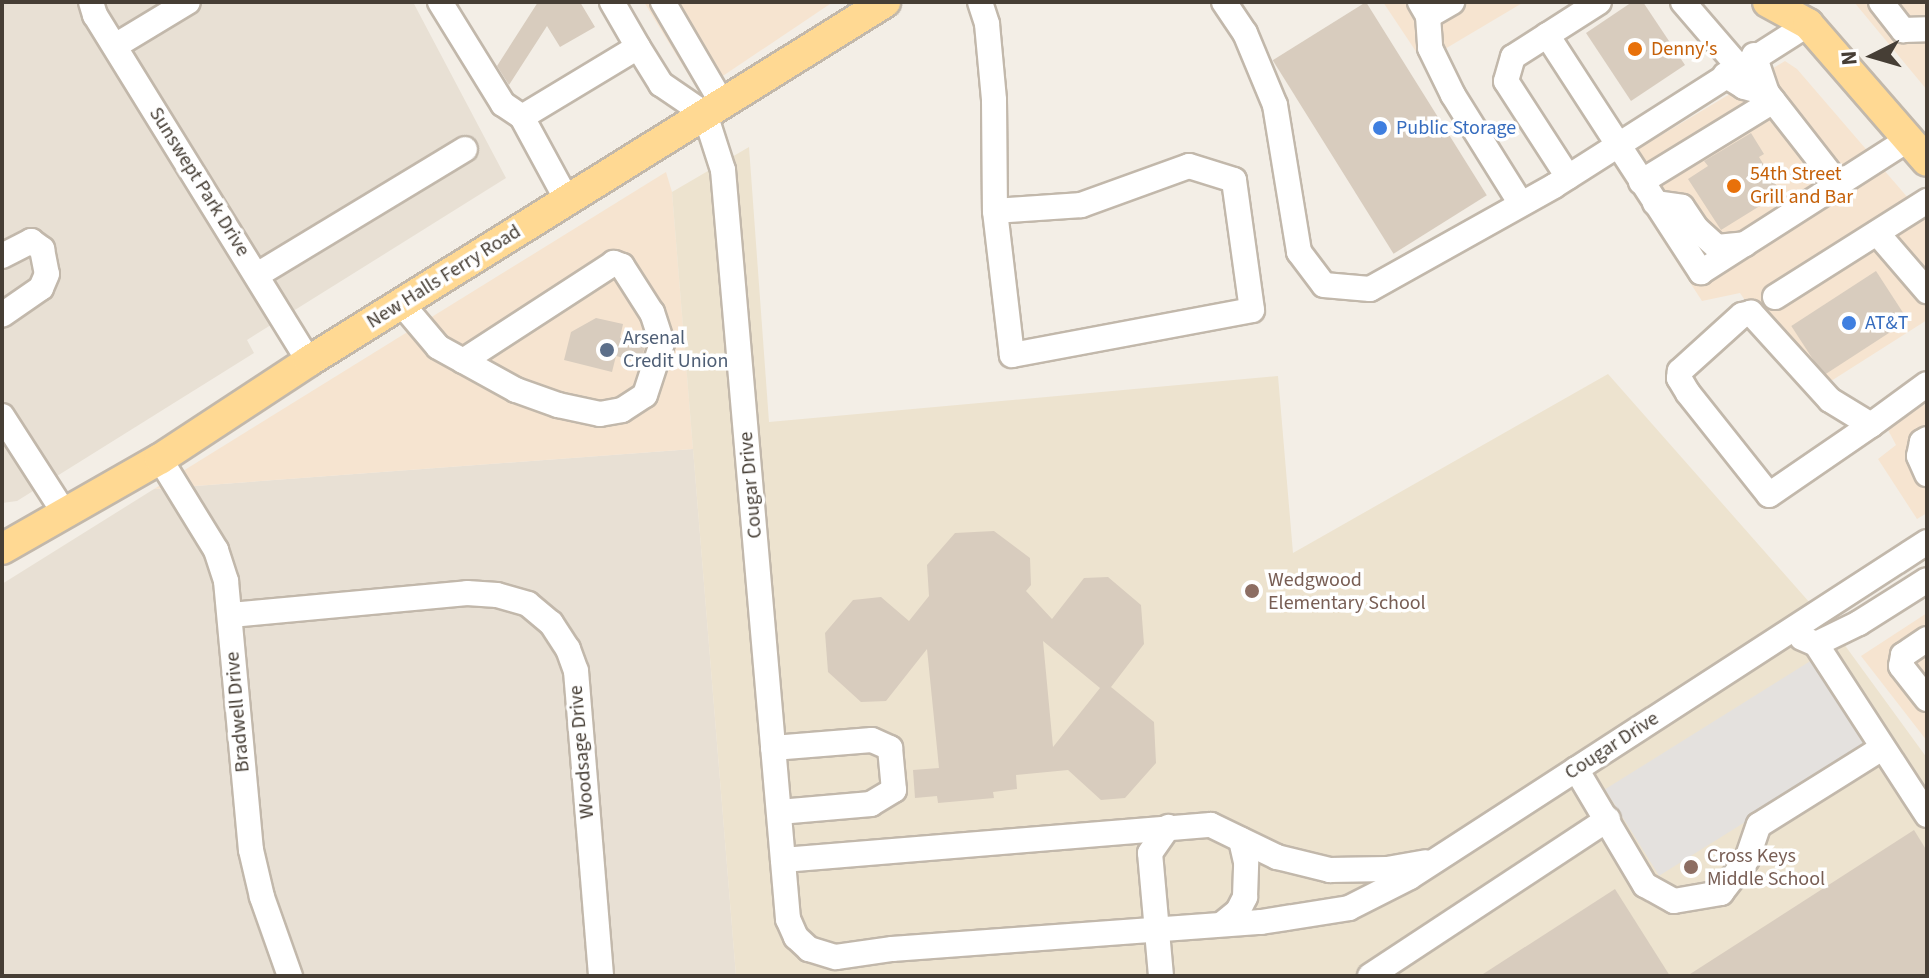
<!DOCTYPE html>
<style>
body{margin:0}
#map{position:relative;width:1929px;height:978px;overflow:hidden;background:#f3eee6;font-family:"Source Sans 3",sans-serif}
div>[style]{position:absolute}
.residential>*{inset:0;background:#e8e0d4}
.commercial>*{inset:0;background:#f6e4d0}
.education>*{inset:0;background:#ede3cf}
.parking>*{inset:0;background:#e4e1de;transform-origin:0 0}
.building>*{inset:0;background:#d8ccbe;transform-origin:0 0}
.roads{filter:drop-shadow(2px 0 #c2b8ab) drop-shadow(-2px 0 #c2b8ab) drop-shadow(0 2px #c2b8ab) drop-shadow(0 -2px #c2b8ab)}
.minor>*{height:24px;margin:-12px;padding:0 12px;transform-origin:12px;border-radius:12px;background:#fff}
.major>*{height:30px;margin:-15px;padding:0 15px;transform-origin:15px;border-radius:15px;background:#ffd993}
.dots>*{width:22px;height:22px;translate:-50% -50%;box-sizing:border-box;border:4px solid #fff;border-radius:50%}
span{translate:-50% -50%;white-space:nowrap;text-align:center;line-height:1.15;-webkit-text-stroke:7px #fff;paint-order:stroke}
.food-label{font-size:20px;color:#c56008}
.left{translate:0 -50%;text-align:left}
.shop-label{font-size:20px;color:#366cbe}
.street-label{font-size:20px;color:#463e35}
.service-label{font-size:20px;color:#4e5e75}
.education-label{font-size:20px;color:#785e54}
.frame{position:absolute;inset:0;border:4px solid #463e35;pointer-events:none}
.north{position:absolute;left:1833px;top:16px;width:80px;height:80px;-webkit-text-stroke:6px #fff;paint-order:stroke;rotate:265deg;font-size:22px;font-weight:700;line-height:32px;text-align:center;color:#463e35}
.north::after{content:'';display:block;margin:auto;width:28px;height:36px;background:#463e35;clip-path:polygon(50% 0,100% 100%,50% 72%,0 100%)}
</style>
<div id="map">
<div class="residential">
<i style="clip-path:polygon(2px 2px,413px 2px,506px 178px,247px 340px,254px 353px,17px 501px,2px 503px)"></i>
<i style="clip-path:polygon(693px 449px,736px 976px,2px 976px,2px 584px,154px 489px)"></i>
</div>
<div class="commercial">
<i style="clip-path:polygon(644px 2px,833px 2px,699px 92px)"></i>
<i style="clip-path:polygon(1383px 2px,1524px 2px,1423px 62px)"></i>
<i style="clip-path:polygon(1854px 2px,1927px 2px,1927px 90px)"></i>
<i style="clip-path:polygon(1785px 61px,1797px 69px,1927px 220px,1927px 320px,1809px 395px,1740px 293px,1702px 301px,1613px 164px)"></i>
<i style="clip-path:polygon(666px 172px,672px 192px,693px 449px,154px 489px)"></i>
<i style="clip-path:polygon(1927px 403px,1927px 513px,1917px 519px,1878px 459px,1896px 445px,1887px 428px)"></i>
<i style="clip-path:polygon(1927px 613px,1927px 741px,1861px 656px)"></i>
</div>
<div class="education">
<i style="clip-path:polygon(749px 147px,769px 422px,1278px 376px,1293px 553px,1608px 374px,1833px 629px,1927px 758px,1927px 976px,736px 976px,672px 192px)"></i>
</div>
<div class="parking">
<i style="left:1812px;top:660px;width:102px;height:244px;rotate:58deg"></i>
</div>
<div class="building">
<i style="clip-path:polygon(538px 2px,580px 2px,595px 27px,560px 47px,547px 26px,509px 85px,497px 66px)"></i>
<i style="left:1366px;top:2px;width:228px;height:110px;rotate:58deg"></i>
<i style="clip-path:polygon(1632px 2px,1643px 2px,1685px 65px,1631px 101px,1586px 33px)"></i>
<i style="clip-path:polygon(1751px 133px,1764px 154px,1759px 157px,1781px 193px,1721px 230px,1688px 179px,1708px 166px,1704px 161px)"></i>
<i style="left:1876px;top:271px;width:59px;height:101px;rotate:57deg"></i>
<i style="clip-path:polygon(596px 318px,623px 324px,620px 338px,646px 344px,640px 362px,616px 356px,612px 372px,564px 360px,571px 332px)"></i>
<i style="clip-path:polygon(evenodd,994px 531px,1030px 558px,1031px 585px,1026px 591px,1052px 619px,1084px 578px,1108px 577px,1141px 605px,1144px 644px,1111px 687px,1154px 722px,1156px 763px,1125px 798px,1101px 800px,1068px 770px,1016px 775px,1017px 789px,993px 792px,994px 798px,938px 803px,937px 796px,915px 798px,913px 770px,939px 768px,927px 649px,886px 701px,861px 702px,828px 672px,825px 633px,853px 600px,881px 597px,909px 621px,929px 596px,927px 565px,955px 533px,994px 531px,1043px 641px,1100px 688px,1053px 747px,1043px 641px)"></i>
<i style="clip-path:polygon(1914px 830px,1927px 851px,1927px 976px,1687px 976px)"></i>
<i style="clip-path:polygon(1615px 889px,1670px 976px,1480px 976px)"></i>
</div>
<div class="roads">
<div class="minor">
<i style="left:91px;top:2px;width:14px;rotate:73deg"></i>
<i style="left:95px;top:15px;width:407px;rotate:58.3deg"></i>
<i style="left:440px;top:2px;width:120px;rotate:58.3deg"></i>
<i style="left:503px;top:104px;width:23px;rotate:34deg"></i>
<i style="left:612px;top:2px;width:52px;rotate:60deg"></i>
<i style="left:663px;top:2px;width:117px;rotate:59.7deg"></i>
<i style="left:980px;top:2px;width:23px;rotate:72deg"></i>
<i style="left:987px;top:24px;width:76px;rotate:84.7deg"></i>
<i style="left:994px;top:100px;width:111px;rotate:89.5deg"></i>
<i style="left:995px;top:211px;width:145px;rotate:83.3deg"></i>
<i style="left:1012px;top:355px;width:244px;rotate:-10.6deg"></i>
<i style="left:1252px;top:310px;width:131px;rotate:-97.9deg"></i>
<i style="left:1234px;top:180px;width:47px;rotate:-162.7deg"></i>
<i style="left:1189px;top:166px;width:115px;rotate:160.1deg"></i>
<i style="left:1081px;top:205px;width:86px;rotate:176deg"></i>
<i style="left:1224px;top:2px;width:37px;rotate:56deg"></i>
<i style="left:1245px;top:33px;width:78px;rotate:67.4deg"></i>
<i style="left:1275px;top:105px;width:149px;rotate:80.7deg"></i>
<i style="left:1299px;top:252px;width:41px;rotate:52.9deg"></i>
<i style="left:1324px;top:285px;width:46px;rotate:5deg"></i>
<i style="left:1370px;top:289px;width:211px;rotate:-29.2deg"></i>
<i style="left:1554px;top:186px;width:301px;rotate:-32.5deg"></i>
<i style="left:1420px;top:2px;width:16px;rotate:60deg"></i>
<i style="left:1428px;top:16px;width:32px;rotate:86deg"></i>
<i style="left:1430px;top:48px;width:52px;rotate:63.9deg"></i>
<i style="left:1453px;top:95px;width:128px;rotate:58deg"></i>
<i style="left:1683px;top:2px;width:84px;rotate:49.3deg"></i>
<i style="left:1881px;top:2px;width:36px;rotate:52deg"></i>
<i style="left:1903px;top:30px;width:24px;rotate:-2deg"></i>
<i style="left:1428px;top:16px;width:28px;rotate:-30deg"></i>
<i style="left:1547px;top:35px;width:283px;rotate:57deg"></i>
<i style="left:1701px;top:272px;width:247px;rotate:-32.6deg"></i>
<i style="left:115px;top:46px;width:85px;rotate:-31.1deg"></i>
<i style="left:1754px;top:55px;width:40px;rotate:71.1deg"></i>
<i style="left:1767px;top:93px;width:117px;rotate:52deg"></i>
<i style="left:1725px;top:75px;width:22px;rotate:32deg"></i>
<i style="left:1744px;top:87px;width:24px;rotate:15deg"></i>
<i style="left:1568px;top:177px;width:114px;rotate:-122.9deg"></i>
<i style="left:1506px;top:81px;width:25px;rotate:-74deg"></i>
<i style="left:1513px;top:57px;width:102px;rotate:-32.6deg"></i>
<i style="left:1641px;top:182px;width:155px;rotate:-31.5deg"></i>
<i style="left:567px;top:200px;width:94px;rotate:-118.5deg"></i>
<i style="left:522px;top:117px;width:135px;rotate:-31.1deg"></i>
<i style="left:638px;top:47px;width:44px;rotate:58.1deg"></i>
<i style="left:661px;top:84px;width:53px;rotate:34.3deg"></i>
<i style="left:705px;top:114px;width:59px;rotate:72.2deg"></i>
<i style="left:723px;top:170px;width:752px;rotate:85.04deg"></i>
<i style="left:788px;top:919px;width:20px;rotate:66deg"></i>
<i style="left:796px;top:937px;width:18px;rotate:43deg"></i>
<i style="left:809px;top:949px;width:28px;rotate:17deg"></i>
<i style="left:836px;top:957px;width:57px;rotate:-8.1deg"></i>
<i style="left:892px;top:949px;width:370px;rotate:-4.2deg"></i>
<i style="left:1261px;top:922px;width:89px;rotate:-9deg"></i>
<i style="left:1349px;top:908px;width:68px;rotate:-26.9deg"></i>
<i style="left:1410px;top:877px;width:616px;rotate:-32.94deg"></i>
<i style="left:1655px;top:203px;width:27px;rotate:8deg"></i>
<i style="left:1682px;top:207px;width:27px;rotate:56deg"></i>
<i style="left:1697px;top:229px;width:27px;rotate:42deg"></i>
<i style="left:1717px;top:247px;width:28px;rotate:-6deg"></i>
<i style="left:1877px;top:233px;width:77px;rotate:49.2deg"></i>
<i style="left:2px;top:256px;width:33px;rotate:-27deg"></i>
<i style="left:31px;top:241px;width:14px;rotate:36deg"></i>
<i style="left:42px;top:249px;width:25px;rotate:79deg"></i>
<i style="left:47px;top:274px;width:15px;rotate:113deg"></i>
<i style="left:41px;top:288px;width:47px;rotate:145.3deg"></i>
<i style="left:257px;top:275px;width:243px;rotate:-31.2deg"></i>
<i style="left:1775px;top:297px;width:180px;rotate:-32.3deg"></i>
<i style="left:401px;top:303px;width:57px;rotate:49.9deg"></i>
<i style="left:438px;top:347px;width:89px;rotate:28.9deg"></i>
<i style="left:516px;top:390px;width:45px;rotate:19.7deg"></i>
<i style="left:558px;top:405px;width:43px;rotate:12.1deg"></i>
<i style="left:600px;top:414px;width:22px;rotate:-10deg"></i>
<i style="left:622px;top:410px;width:27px;rotate:-33deg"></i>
<i style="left:645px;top:395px;width:55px;rotate:-71.9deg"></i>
<i style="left:662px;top:343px;width:32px;rotate:-108deg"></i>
<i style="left:652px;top:313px;width:56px;rotate:-122.6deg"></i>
<i style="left:622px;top:266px;width:9px;rotate:-159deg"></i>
<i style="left:614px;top:263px;width:180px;rotate:147deg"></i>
<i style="left:2px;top:416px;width:113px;rotate:57.3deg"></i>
<i style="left:1871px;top:425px;width:48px;rotate:-148.6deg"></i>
<i style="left:1830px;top:400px;width:118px;rotate:-132.2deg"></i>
<i style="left:1751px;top:313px;width:9px;rotate:167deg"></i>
<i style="left:1742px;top:315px;width:84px;rotate:137.9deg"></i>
<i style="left:1680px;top:371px;width:7px;rotate:98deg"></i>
<i style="left:1679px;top:378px;width:17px;rotate:59deg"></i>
<i style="left:1688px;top:393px;width:130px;rotate:51.5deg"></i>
<i style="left:1769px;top:495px;width:124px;rotate:-34.5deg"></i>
<i style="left:1871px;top:425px;width:69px;rotate:-36.2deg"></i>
<i style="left:1927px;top:439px;width:6px;rotate:149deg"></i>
<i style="left:1922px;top:442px;width:14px;rotate:102deg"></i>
<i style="left:1919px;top:456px;width:20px;rotate:66deg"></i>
<i style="left:160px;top:459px;width:107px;rotate:58.4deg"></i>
<i style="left:216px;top:550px;width:33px;rotate:72deg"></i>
<i style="left:226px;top:581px;width:270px;rotate:84.7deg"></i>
<i style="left:251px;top:850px;width:48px;rotate:76.8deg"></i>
<i style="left:262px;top:897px;width:84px;rotate:70.5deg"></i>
<i style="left:231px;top:615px;width:237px;rotate:-5.3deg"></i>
<i style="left:467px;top:593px;width:30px;rotate:4deg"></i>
<i style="left:497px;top:595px;width:32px;rotate:16deg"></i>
<i style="left:528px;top:604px;width:30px;rotate:40deg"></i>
<i style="left:551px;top:623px;width:31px;rotate:57deg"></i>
<i style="left:568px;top:649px;width:23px;rotate:70deg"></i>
<i style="left:576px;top:671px;width:306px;rotate:85.3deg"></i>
<i style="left:1802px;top:638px;width:15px;rotate:23deg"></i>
<i style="left:1816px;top:644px;width:48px;rotate:-26deg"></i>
<i style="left:1859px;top:623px;width:80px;rotate:-32.3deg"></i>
<i style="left:1927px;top:639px;width:29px;rotate:146deg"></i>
<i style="left:1903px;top:655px;width:11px;rotate:100deg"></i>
<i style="left:1901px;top:666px;width:42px;rotate:51.8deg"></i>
<i style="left:1816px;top:644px;width:204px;rotate:57deg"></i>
<i style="left:773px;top:748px;width:99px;rotate:-4.6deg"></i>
<i style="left:872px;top:740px;width:20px;rotate:24deg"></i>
<i style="left:890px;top:748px;width:42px;rotate:84.6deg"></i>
<i style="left:894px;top:790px;width:27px;rotate:149deg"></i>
<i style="left:871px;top:804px;width:92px;rotate:175deg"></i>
<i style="left:1576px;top:769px;width:135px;rotate:59.3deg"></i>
<i style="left:1645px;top:885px;width:33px;rotate:29deg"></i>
<i style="left:1674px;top:901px;width:48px;rotate:-9.7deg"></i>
<i style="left:1721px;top:893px;width:43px;rotate:-52.6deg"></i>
<i style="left:1747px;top:859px;width:36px;rotate:-71deg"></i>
<i style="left:1759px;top:825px;width:145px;rotate:-32deg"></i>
<i style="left:783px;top:860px;width:429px;rotate:-4.7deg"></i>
<i style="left:1211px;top:825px;width:73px;rotate:25.9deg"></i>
<i style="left:1277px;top:857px;width:55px;rotate:13.8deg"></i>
<i style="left:1330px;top:870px;width:57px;rotate:-1deg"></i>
<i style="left:1387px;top:869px;width:39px;rotate:-10deg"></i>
<i style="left:1222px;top:924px;width:21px;rotate:-39deg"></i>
<i style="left:1238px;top:911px;width:16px;rotate:-63deg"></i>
<i style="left:1245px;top:897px;width:35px;rotate:-88deg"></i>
<i style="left:1246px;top:862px;width:23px;rotate:-103deg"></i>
<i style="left:1161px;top:976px;width:123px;rotate:-95.1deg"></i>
<i style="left:1150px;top:853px;width:32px;rotate:-55deg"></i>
<i style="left:1370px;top:976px;width:285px;rotate:-33.4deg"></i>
</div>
<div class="major">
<i style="left:1768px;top:2px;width:46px;rotate:28.8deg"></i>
<i style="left:1808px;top:24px;width:181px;rotate:49deg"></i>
<i style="left:2px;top:549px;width:182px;rotate:-29.7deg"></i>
<i style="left:160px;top:459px;width:178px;rotate:-33.3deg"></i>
<i style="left:309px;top:361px;width:679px;rotate:-31.93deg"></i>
</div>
</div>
<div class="dots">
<i style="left:1635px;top:49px;background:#e8710a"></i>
<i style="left:1380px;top:128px;background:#3f7fe0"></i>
<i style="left:1734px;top:186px;background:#e8710a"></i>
<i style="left:1849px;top:323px;background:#3f7fe0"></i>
<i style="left:607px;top:350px;background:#5c6f8a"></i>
<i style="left:1252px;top:591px;background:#8d6e63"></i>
<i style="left:1691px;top:867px;background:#8d6e63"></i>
</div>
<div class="food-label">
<span class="left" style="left:1651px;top:49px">Denny's</span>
<span class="left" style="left:1750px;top:186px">54th Street<br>Grill and Bar</span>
</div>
<div class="shop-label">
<span class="left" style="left:1396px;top:128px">Public Storage</span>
<span class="left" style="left:1865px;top:323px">AT&amp;T</span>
</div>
<div class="street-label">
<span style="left:199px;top:182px;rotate:58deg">Sunswept Park Drive</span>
<span style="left:444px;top:277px;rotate:-32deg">New Halls Ferry Road</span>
<span style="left:751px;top:485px;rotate:-95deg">Cougar Drive</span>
<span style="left:238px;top:712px;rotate:-95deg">Bradwell Drive</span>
<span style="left:1612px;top:746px;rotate:-33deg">Cougar Drive</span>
<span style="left:582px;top:752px;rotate:-95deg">Woodsage Drive</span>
</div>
<div class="service-label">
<span class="left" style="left:623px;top:350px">Arsenal<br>Credit Union</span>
</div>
<div class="education-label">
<span class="left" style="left:1268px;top:592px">Wedgwood<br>Elementary School</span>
<span class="left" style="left:1707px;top:868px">Cross Keys<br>Middle School</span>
</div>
<div class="frame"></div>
<div class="north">N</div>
</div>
